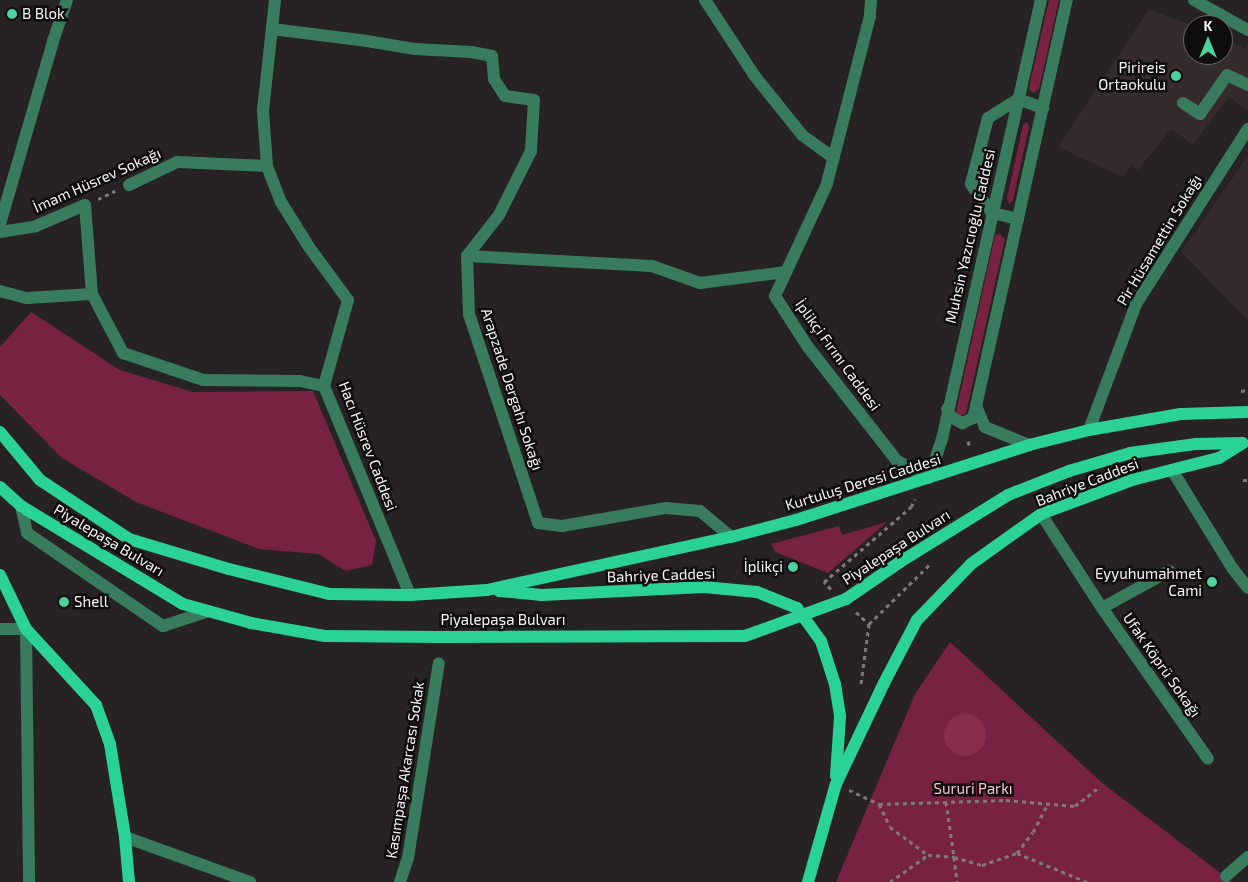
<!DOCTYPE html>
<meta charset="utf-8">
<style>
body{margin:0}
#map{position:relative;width:1248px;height:882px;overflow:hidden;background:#272324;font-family:"Exo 2",sans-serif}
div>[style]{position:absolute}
.built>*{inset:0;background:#352b2d}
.green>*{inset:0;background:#772241}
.forest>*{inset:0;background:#882e4d}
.round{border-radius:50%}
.path>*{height:3px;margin-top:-1.5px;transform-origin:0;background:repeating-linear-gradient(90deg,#7d797a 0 4px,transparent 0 8px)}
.minor>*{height:12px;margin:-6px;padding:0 6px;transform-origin:6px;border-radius:6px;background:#387b5d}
.major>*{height:12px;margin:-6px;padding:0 6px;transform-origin:6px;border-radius:6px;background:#2bd296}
.major-bridge>*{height:12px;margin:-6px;padding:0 6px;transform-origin:6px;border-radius:6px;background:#2bd296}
.dots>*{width:14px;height:14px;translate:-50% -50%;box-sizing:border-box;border:2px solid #0f0d0d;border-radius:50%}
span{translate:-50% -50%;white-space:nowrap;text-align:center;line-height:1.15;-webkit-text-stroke:5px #0f0d0d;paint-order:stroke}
.poi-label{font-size:15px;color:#f6f3f3}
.left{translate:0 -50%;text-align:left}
.right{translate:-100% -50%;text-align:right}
.street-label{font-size:15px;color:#f6f3f3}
.park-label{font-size:15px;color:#f5c1ce}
.north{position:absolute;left:1183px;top:15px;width:50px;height:50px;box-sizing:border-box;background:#0f0d0d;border:1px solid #6b6969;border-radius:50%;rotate:0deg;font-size:14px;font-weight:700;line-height:20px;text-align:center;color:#f6f3f3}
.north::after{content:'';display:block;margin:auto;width:18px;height:22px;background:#4ad49c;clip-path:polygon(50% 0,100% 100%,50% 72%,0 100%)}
</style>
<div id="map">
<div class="built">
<i style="clip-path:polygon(1149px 9px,1193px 26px,1193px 55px,1223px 55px,1223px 37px,1245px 49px,1248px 44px,1248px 111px,1229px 97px,1193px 145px,1171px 129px,1138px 170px,1131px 166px,1123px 177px,1058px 147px)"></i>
<i style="clip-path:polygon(1248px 156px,1248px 320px,1181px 252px)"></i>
</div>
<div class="green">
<i style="clip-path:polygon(1049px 0,1059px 0,1039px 89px,1033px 93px,1029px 88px)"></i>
<i style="clip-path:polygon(1027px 122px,1029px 127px,1013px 200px,1009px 204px,1007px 198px,1023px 125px)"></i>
<i style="clip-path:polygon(1000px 234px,1005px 239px,966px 413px,959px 417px,956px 412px,995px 235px)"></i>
<i style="clip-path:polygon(31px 312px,120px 370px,193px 392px,313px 391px,376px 541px,372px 565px,346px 571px,318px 554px,259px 549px,136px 502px,62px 458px,0 395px,0 347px)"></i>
<i style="clip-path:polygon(887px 522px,828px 573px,775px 552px,771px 544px,839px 526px,842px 535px)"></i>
<i style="clip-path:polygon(950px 642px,1101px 782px,1232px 882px,836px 882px,915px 694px)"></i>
</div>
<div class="forest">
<i class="round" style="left:944px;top:714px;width:42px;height:42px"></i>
</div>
<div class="path">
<i style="left:98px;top:199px;width:19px;rotate:-25deg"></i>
<i style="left:1241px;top:391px;width:7px;rotate:-8deg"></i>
<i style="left:968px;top:441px;width:7px;rotate:74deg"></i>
<i style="left:1243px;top:480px;width:5px"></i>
<i style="left:831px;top:589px;width:10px;rotate:-135deg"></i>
<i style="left:824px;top:582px;width:115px;rotate:-40.8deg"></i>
<i style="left:911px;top:507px;width:9px;rotate:-63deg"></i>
<i style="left:856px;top:612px;width:18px;rotate:43deg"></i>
<i style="left:869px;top:624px;width:61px;rotate:97.6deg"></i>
<i style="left:869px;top:624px;width:84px;rotate:-44.5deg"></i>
<i style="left:849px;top:790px;width:33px;rotate:25deg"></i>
<i style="left:879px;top:804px;width:25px;rotate:64deg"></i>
<i style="left:890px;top:827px;width:47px;rotate:36.4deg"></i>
<i style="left:928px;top:855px;width:26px;rotate:4deg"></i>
<i style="left:954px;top:857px;width:25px;rotate:83deg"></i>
<i style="left:946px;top:802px;width:56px;rotate:81.7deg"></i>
<i style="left:954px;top:857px;width:29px;rotate:16deg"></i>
<i style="left:982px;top:865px;width:37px;rotate:-19deg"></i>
<i style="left:1017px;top:853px;width:26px;rotate:-53deg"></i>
<i style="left:1033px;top:832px;width:32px;rotate:-62deg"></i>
<i style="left:879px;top:804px;width:127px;rotate:-1.8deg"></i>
<i style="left:1006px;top:800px;width:69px;rotate:5deg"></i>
<i style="left:1075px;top:806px;width:31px;rotate:-38deg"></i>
<i style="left:1017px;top:853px;width:76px;rotate:22.5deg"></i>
<i style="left:890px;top:882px;width:47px;rotate:-35.4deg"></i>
</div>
<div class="minor">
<i style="left:275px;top:0;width:112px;rotate:96.2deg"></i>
<i style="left:263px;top:111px;width:55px;rotate:85.8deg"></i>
<i style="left:267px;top:166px;width:39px;rotate:69deg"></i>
<i style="left:281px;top:202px;width:53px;rotate:58.1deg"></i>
<i style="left:309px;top:247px;width:66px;rotate:53.7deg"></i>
<i style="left:348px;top:300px;width:89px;rotate:105.6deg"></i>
<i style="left:324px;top:386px;width:226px;rotate:67.6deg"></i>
<i style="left:705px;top:0;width:90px;rotate:56.8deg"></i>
<i style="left:754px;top:75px;width:77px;rotate:51.3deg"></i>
<i style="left:802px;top:135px;width:39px;rotate:36deg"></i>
<i style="left:871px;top:0;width:16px;rotate:94deg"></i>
<i style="left:870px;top:16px;width:173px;rotate:104.4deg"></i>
<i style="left:827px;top:184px;width:123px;rotate:114.9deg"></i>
<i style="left:775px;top:296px;width:61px;rotate:57.1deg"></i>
<i style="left:808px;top:347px;width:145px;rotate:52deg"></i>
<i style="left:897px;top:461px;width:36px;rotate:28deg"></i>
<i style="left:929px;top:478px;width:41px;rotate:-71.6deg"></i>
<i style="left:942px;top:439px;width:450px;rotate:-77.3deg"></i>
<i style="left:1194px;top:0;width:62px;rotate:29.1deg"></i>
<i style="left:272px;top:29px;width:96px;rotate:7.2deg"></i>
<i style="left:367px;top:41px;width:49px;rotate:9.5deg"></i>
<i style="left:415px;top:49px;width:56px;rotate:3.1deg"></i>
<i style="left:471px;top:52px;width:21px;rotate:11deg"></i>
<i style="left:492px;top:56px;width:23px;rotate:85deg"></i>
<i style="left:494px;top:79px;width:20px;rotate:57deg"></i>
<i style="left:505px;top:96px;width:29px;rotate:8deg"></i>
<i style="left:534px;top:100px;width:51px;rotate:93.4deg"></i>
<i style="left:531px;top:151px;width:72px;rotate:116.6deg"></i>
<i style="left:499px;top:215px;width:52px;rotate:128deg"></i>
<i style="left:467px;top:256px;width:58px;rotate:88deg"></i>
<i style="left:469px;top:314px;width:220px;rotate:71.7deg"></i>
<i style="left:538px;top:523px;width:24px;rotate:7deg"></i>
<i style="left:562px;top:526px;width:106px;rotate:-9.8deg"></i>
<i style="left:666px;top:508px;width:34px;rotate:5deg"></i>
<i style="left:700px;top:511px;width:40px;rotate:40deg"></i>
<i style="left:1018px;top:99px;width:27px;rotate:20deg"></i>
<i style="left:1183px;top:103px;width:20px;rotate:33deg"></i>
<i style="left:1200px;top:114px;width:47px;rotate:-55.3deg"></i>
<i style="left:1227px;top:75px;width:23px;rotate:25deg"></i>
<i style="left:129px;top:185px;width:53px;rotate:-25.6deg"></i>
<i style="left:177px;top:162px;width:90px;rotate:2.5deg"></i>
<i style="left:1018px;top:219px;width:27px;rotate:-167deg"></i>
<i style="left:992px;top:213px;width:36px;rotate:-126deg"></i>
<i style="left:971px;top:184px;width:68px;rotate:-75.6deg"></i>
<i style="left:988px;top:118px;width:36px;rotate:-32deg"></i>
<i style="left:0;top:224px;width:191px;rotate:-73.8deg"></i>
<i style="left:53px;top:41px;width:43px;rotate:-71.1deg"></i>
<i style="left:0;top:232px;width:36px;rotate:-9deg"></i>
<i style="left:36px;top:226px;width:53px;rotate:-23.2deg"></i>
<i style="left:85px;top:205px;width:89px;rotate:85.5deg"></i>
<i style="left:467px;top:256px;width:185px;rotate:3.1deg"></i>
<i style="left:652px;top:266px;width:51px;rotate:19.5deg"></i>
<i style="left:700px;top:283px;width:87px;rotate:-7.3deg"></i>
<i style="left:0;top:291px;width:28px;rotate:15deg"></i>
<i style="left:27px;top:298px;width:65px;rotate:-3.5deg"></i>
<i style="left:92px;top:294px;width:67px;rotate:62.3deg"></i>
<i style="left:123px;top:353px;width:84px;rotate:18.6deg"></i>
<i style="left:203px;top:380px;width:97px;rotate:0.6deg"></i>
<i style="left:300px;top:381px;width:25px;rotate:12deg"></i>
<i style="left:947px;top:409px;width:9px;rotate:63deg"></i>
<i style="left:951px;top:417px;width:13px;rotate:29deg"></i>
<i style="left:962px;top:423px;width:12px;rotate:-24deg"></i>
<i style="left:973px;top:418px;width:12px;rotate:-76deg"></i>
<i style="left:1089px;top:430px;width:134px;rotate:-69.5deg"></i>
<i style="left:1136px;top:304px;width:208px;rotate:-57.4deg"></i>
<i style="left:1029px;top:445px;width:48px;rotate:-157.8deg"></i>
<i style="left:985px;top:427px;width:23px;rotate:-113deg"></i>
<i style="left:976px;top:406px;width:416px;rotate:-77.4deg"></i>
<i style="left:1172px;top:470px;width:116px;rotate:58.4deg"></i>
<i style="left:1233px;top:569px;width:24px;rotate:52deg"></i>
<i style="left:21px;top:506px;width:28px;rotate:77deg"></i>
<i style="left:27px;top:533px;width:165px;rotate:34.4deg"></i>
<i style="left:163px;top:626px;width:48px;rotate:-18.1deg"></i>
<i style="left:1041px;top:514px;width:112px;rotate:57deg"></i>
<i style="left:1102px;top:608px;width:184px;rotate:54.9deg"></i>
<i style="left:1102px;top:608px;width:77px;rotate:-28.9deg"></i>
<i style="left:0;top:629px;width:26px"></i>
<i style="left:26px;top:629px;width:253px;rotate:89.3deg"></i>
<i style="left:125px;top:837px;width:133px;rotate:19.8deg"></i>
<i style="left:1226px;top:876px;width:29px;rotate:-41deg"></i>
<i style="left:400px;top:882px;width:25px;rotate:-72deg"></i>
<i style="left:408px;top:858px;width:197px;rotate:-81deg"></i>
</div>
<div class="major">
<i style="left:0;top:432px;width:62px;rotate:50.2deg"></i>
<i style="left:40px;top:480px;width:107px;rotate:33.5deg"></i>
<i style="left:129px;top:539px;width:104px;rotate:16.7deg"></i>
<i style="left:229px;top:569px;width:103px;rotate:14deg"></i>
<i style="left:329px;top:594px;width:81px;rotate:0.7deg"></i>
<i style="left:410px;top:595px;width:77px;rotate:-3.7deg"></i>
<i style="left:487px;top:590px;width:250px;rotate:-12.3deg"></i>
<i style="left:731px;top:537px;width:67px;rotate:-14.7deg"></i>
<i style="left:796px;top:520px;width:245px;rotate:-17.8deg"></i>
<i style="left:1029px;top:445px;width:62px;rotate:-14deg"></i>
<i style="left:1089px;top:430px;width:93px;rotate:-9.9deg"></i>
<i style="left:1181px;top:414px;width:67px;rotate:-1.7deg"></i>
<i style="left:0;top:487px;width:28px;rotate:42deg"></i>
<i style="left:21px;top:506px;width:189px;rotate:31.2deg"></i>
<i style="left:183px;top:604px;width:71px;rotate:15.6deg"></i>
<i style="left:251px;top:623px;width:75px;rotate:10deg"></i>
<i style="left:325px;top:636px;width:118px;rotate:0.5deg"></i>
<i style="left:1008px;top:495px;width:66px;rotate:-21.5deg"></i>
<i style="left:1069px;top:471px;width:64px;rotate:-16.4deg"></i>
<i style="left:1130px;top:453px;width:67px;rotate:-7.8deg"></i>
<i style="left:1196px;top:444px;width:46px;rotate:-1.2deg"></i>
<i style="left:0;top:575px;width:60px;rotate:64.3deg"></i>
<i style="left:26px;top:629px;width:103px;rotate:47.4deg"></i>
<i style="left:96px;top:705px;width:41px;rotate:70.3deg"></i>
<i style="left:110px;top:744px;width:94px;rotate:80.8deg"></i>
<i style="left:125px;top:837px;width:45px;rotate:84.9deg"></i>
<i style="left:499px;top:591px;width:43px;rotate:5.3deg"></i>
<i style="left:542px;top:595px;width:162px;rotate:-2.8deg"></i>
<i style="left:704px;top:587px;width:53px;rotate:5.4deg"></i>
<i style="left:757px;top:592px;width:43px;rotate:21.8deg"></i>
<i style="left:797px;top:608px;width:41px;rotate:54deg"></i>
<i style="left:821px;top:641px;width:45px;rotate:72deg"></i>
<i style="left:835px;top:684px;width:33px;rotate:81deg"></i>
<i style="left:840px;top:717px;width:59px;rotate:93.9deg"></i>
<i style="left:808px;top:882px;width:102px;rotate:-74.1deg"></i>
<i style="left:836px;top:784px;width:112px;rotate:-64.6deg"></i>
<i style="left:884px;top:683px;width:71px;rotate:-62.4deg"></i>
<i style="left:917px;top:620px;width:78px;rotate:-46deg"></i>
<i style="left:971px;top:564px;width:86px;rotate:-35.5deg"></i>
<i style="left:1041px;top:514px;width:97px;rotate:-20.5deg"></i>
<i style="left:1132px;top:480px;width:90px;rotate:-14.2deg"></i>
<i style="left:1219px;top:458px;width:28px;rotate:-32deg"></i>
</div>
<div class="major-bridge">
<i style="left:443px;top:637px;width:302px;rotate:-0.2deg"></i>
<i style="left:745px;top:636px;width:108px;rotate:-20.1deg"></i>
<i style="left:846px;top:599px;width:65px;rotate:-34.4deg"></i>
<i style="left:900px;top:562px;width:127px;rotate:-31.8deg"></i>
</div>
<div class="dots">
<i style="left:12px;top:14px;background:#4ad49c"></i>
<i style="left:1176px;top:76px;background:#4ad49c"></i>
<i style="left:793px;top:567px;background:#4ad49c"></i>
<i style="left:1212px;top:582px;background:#4ad49c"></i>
<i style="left:64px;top:602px;background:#4ad49c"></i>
</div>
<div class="poi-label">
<span class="left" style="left:22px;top:14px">B Blok</span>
<span class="right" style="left:1166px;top:76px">Pirireis<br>Ortaokulu</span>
<span class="right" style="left:783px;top:567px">İplikçi</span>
<span class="right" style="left:1202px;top:582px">Eyyuhumahmet<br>Cami</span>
<span class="left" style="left:74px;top:602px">Shell</span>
</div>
<div class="street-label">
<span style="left:97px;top:180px;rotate:-24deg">İmam Hüsrev Sokağı</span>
<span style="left:970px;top:236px;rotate:-77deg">Muhsin Yazıcıoğlu Caddesi</span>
<span style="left:1159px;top:240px;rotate:-59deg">Pir Hüsamettin Sokağı</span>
<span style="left:838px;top:355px;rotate:54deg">İplikçi Fırını Caddesi</span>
<span style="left:512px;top:389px;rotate:72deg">Arapzade Dergahı Sokağı</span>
<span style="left:368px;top:446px;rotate:69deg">Hacı Hüsrev Caddesi</span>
<span style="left:863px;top:482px;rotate:-17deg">Kurtuluş Deresi Caddesi</span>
<span style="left:1087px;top:482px;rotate:-21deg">Bahriye Caddesi</span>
<span style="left:109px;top:540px;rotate:31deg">Piyalepaşa Bulvarı</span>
<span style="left:896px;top:547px;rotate:-33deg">Piyalepaşa Bulvarı</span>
<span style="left:661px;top:575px;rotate:-2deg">Bahriye Caddesi</span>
<span style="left:503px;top:620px">Piyalepaşa Bulvarı</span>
<span style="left:1162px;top:665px;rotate:55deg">Ufak Köprü Sokağı</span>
<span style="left:405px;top:770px;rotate:-81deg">Kasımpaşa Akarcası Sokak</span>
</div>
<div class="park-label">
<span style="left:973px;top:789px">Sururi Parkı</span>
</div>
<div class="north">K</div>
</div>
